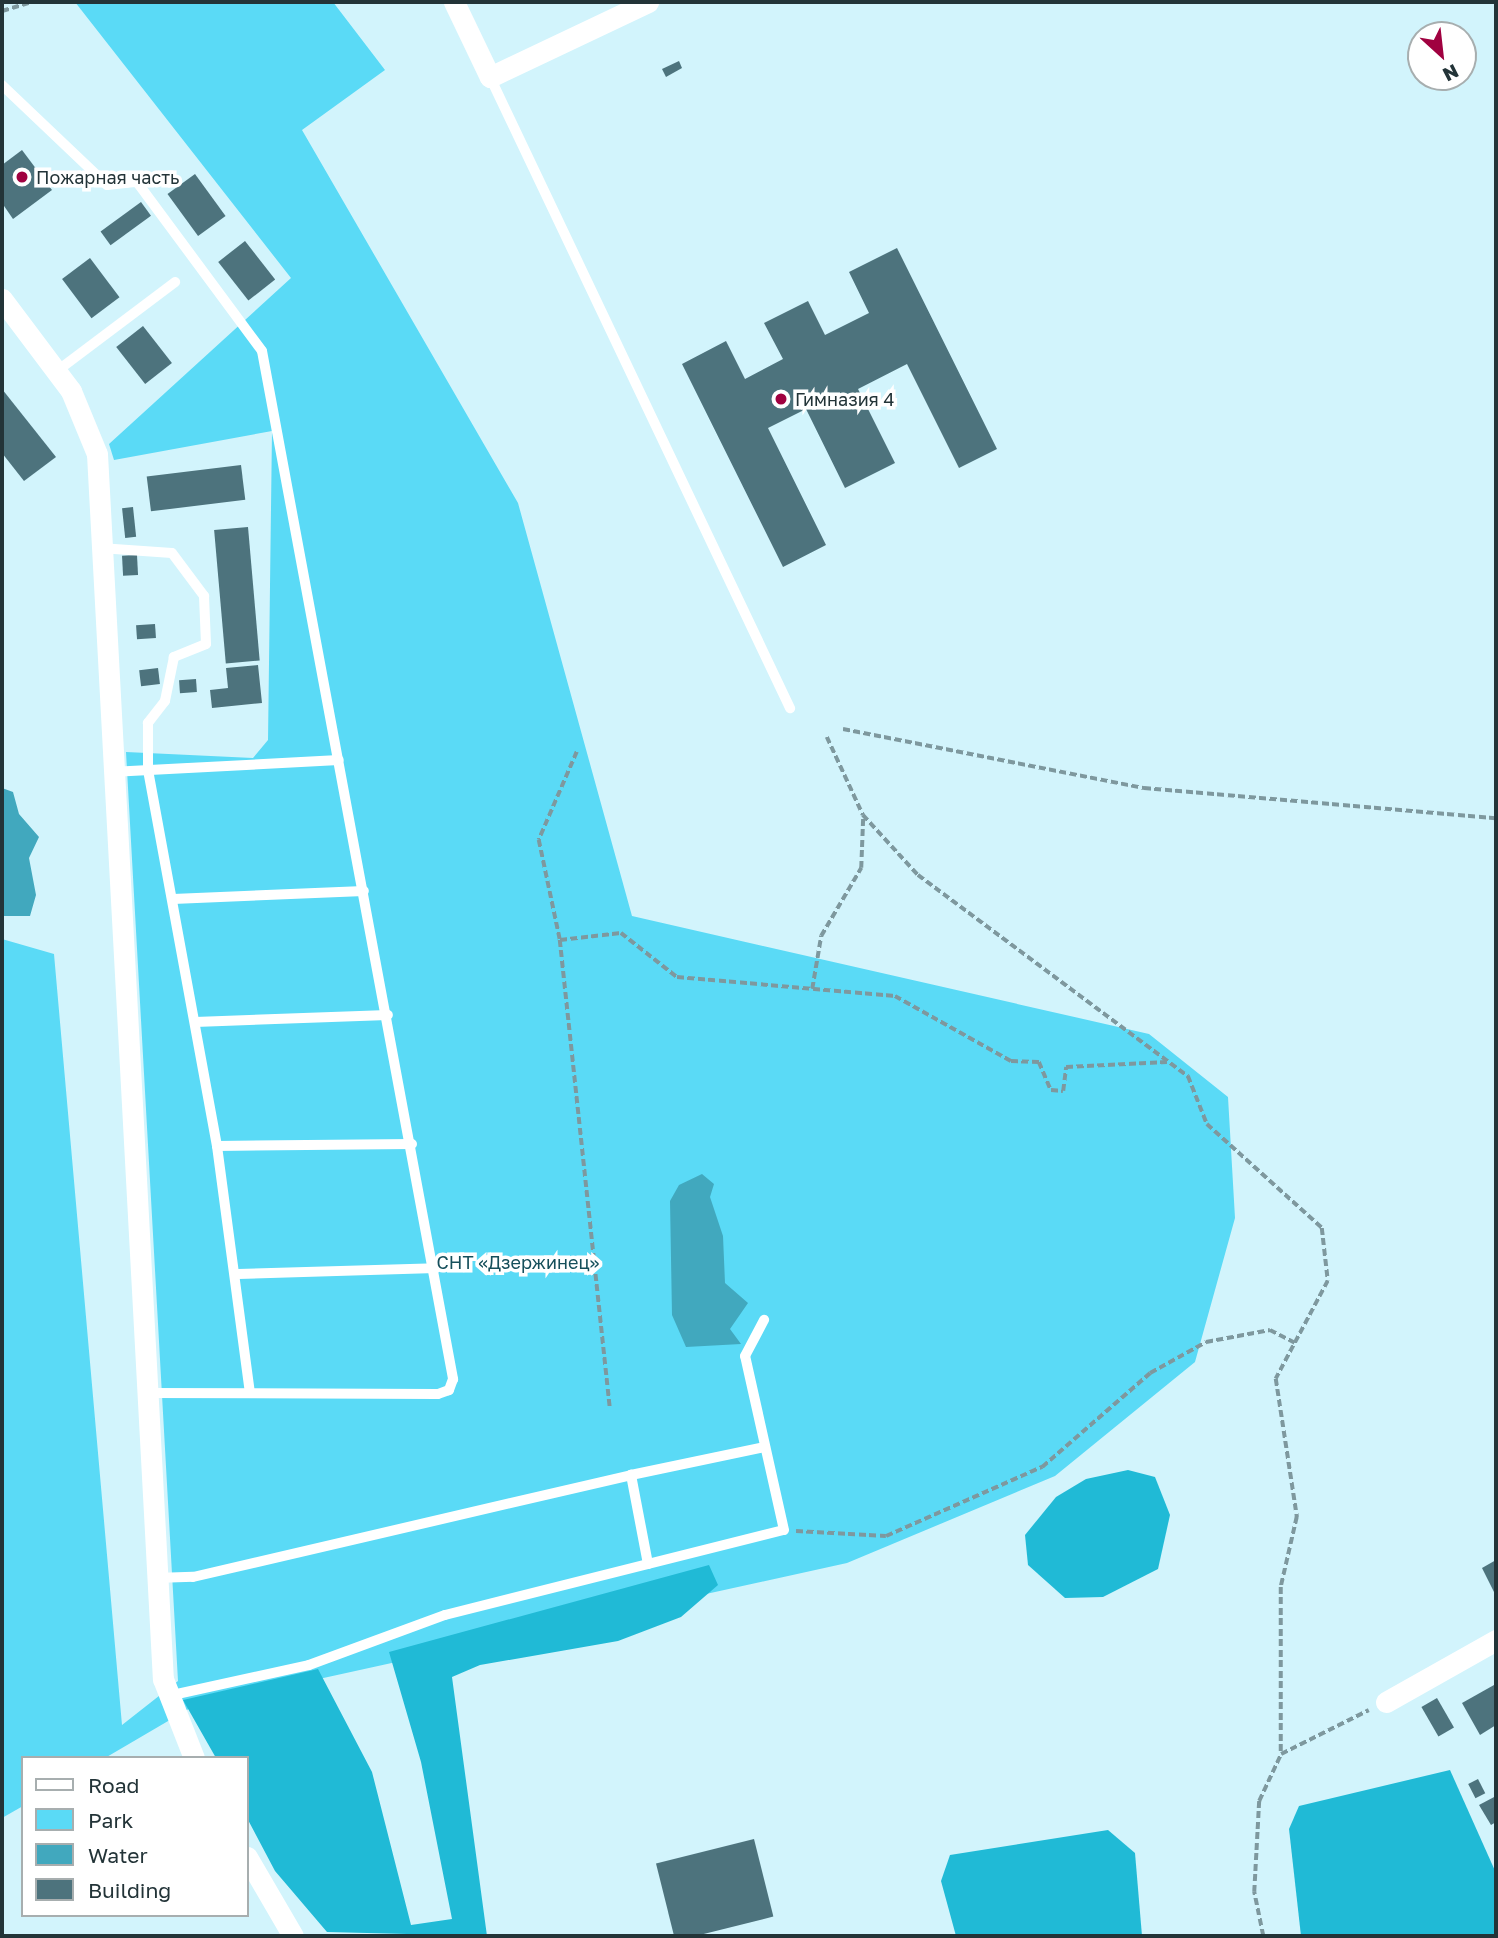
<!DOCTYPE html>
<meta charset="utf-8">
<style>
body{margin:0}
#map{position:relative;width:1498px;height:1938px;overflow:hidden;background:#d2f4fc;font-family:"Golos Text",sans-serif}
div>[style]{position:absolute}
.green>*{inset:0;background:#5adaf6}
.forest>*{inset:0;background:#20bad6}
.water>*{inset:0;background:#41a8be}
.building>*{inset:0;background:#4d737d;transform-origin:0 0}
.path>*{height:3.5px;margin-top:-1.75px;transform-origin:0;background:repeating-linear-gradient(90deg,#7e989e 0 7px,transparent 0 10.5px)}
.lane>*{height:10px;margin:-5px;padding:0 5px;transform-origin:5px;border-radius:5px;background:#fff}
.street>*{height:21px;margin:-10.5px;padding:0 10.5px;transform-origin:10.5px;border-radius:10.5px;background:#fff}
.dots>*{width:19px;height:19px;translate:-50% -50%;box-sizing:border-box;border:4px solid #fff;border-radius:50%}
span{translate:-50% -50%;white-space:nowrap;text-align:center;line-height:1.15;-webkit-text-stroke:7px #fff;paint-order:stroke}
.poi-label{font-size:18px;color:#233438}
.left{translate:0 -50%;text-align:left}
.park-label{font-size:18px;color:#154f5b}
.frame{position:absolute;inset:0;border:4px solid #233438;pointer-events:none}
.legend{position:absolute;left:21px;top:1756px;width:228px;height:161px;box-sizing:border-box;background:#fff;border:2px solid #a7aeaf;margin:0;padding:9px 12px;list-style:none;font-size:21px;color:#233438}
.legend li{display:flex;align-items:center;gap:14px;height:35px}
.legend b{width:35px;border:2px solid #a7aeaf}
.north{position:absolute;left:1407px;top:21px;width:70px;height:70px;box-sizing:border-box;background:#fff;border:2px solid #a7aeaf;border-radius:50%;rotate:153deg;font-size:19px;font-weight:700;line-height:28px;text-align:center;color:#233438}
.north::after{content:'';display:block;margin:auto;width:24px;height:32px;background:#a00140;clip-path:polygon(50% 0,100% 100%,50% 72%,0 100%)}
</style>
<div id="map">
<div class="green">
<i style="clip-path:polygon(75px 2px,333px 2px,385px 70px,302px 130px,518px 503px,632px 916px,1149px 1034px,1228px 1097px,1235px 1218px,1195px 1362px,1055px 1476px,847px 1563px,192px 1707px,105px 1758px,23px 1758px,23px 1806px,2px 1818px,2px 939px,54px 954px,122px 1725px,178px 1681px,126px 752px,253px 758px,268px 740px,272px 431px,114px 460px,109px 444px,291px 278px)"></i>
</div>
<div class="forest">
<i style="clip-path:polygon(1128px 1470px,1155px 1477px,1170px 1515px,1158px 1569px,1103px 1597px,1065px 1598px,1028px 1565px,1025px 1535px,1056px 1497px,1086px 1479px)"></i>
<i style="clip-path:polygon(709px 1565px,718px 1585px,681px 1617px,618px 1641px,480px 1665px,452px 1677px,487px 1936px,327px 1932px,275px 1871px,247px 1818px,247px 1758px,216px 1758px,183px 1700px,318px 1669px,372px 1772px,411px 1925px,452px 1919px,421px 1762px,389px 1652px)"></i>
<i style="clip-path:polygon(1450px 1770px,1496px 1873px,1496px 1936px,1301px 1936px,1289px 1829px,1299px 1806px)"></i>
<i style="clip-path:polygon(1108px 1830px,1135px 1853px,1142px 1936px,956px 1936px,941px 1881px,950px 1855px)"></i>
</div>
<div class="water">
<i style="clip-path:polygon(2px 788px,13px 792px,19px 814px,39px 837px,29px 858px,36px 895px,30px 916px,2px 916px)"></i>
<i style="clip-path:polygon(702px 1174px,714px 1184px,710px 1197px,723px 1236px,725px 1283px,748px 1303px,730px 1329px,741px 1344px,686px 1347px,672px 1315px,670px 1201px,679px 1185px)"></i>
</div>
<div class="building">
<i style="clip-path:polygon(679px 61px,682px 68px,666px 77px,662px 69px)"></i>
<i style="clip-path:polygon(22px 150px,52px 190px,13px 219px,2px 203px,2px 165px)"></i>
<i style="left:195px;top:174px;width:52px;height:34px;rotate:54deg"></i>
<i style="left:141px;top:202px;width:17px;height:50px;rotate:54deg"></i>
<i style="left:245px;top:241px;width:49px;height:34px;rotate:52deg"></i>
<i style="clip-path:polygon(897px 248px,997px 449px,959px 468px,907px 364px,858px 389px,895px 463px,845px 488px,806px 409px,768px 428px,826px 545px,783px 567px,682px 364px,726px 341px,745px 379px,783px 359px,764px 323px,808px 301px,825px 335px,869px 313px,849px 272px)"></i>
<i style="left:90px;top:258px;width:49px;height:35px;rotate:53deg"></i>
<i style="left:143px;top:326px;width:47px;height:34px;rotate:52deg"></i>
<i style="clip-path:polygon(2px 389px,56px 457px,24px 481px,2px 453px)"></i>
<i style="left:241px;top:465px;width:35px;height:95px;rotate:83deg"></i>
<i style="left:133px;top:507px;width:30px;height:11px;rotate:84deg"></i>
<i style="left:248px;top:527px;width:134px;height:34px;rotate:85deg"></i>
<i style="left:137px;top:555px;width:20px;height:15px;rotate:87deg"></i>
<i style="left:155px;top:624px;width:14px;height:19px;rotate:86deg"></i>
<i style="clip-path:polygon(258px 665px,262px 703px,212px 708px,210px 690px,228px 688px,226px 668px)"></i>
<i style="left:158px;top:668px;width:16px;height:19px;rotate:83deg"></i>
<i style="left:196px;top:679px;width:13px;height:17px;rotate:86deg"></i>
<i style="clip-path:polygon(1496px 1560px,1496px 1596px,1482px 1568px)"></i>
<i style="clip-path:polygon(1494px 1685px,1496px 1725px,1480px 1735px,1462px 1703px)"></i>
<i style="left:1437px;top:1698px;width:34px;height:18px;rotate:60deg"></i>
<i style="left:1478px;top:1779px;width:16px;height:11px;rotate:63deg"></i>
<i style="clip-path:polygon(1496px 1796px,1496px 1822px,1491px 1825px,1479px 1805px)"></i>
<i style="left:754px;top:1839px;width:80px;height:101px;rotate:76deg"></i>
</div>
<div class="path">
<i style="left:2px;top:11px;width:30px;rotate:-17deg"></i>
<i style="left:843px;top:729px;width:307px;rotate:11.1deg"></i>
<i style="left:1144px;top:788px;width:353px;rotate:4.9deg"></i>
<i style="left:827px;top:737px;width:86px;rotate:65.2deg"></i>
<i style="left:863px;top:815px;width:81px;rotate:47.5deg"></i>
<i style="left:918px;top:875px;width:337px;rotate:36.7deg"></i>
<i style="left:1188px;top:1076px;width:52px;rotate:68.4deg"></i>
<i style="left:1207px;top:1124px;width:155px;rotate:42.1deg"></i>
<i style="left:1322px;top:1228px;width:53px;rotate:83.5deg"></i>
<i style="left:1328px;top:1281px;width:111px;rotate:118deg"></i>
<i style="left:1276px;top:1379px;width:140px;rotate:81.3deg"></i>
<i style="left:1297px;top:1517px;width:72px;rotate:102.9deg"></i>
<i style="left:1281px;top:1587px;width:167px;rotate:90deg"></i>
<i style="left:577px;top:752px;width:96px;rotate:113.4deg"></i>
<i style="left:539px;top:840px;width:102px;rotate:78.1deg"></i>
<i style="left:560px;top:940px;width:469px;rotate:83.9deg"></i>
<i style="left:560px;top:940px;width:61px;rotate:-6.5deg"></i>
<i style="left:621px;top:933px;width:71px;rotate:38.2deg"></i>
<i style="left:677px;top:977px;width:219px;rotate:5deg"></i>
<i style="left:895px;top:996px;width:133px;rotate:29.3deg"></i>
<i style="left:1011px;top:1061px;width:28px;rotate:2deg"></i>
<i style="left:1039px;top:1062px;width:30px;rotate:67deg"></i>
<i style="left:1051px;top:1090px;width:12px;rotate:5deg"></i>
<i style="left:1063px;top:1091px;width:24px;rotate:-83deg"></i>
<i style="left:1066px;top:1067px;width:101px;rotate:-2.8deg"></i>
<i style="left:812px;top:989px;width:54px;rotate:-80.4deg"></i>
<i style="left:821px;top:936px;width:79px;rotate:-59.5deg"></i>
<i style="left:861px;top:868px;width:51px;rotate:-87.8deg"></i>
<i style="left:796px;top:1531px;width:90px;rotate:3.2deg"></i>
<i style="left:886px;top:1536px;width:171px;rotate:-23.9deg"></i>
<i style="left:1042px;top:1467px;width:143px;rotate:-41deg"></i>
<i style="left:1150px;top:1373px;width:64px;rotate:-29deg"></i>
<i style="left:1206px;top:1342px;width:65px;rotate:-10.6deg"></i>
<i style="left:1270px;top:1330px;width:28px;rotate:27deg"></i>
<i style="left:1263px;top:1936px;width:45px;rotate:-101.6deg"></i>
<i style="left:1254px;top:1892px;width:91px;rotate:-86.9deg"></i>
<i style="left:1259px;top:1801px;width:52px;rotate:-64.9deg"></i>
<i style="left:1281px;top:1754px;width:98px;rotate:-26.6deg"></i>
</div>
<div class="lane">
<i style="left:490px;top:77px;width:699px;rotate:64.57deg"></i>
<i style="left:2px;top:85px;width:145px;rotate:43.6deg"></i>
<i style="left:107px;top:185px;width:30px;rotate:-6deg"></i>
<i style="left:137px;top:182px;width:210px;rotate:53.5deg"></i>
<i style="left:262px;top:351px;width:1046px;rotate:79.47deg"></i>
<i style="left:453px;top:1379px;width:12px;rotate:110deg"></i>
<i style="left:449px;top:1390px;width:12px;rotate:160deg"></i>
<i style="left:438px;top:1394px;width:292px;rotate:-179.8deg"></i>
<i style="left:57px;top:371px;width:148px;rotate:-37deg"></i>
<i style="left:100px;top:548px;width:72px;rotate:4deg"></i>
<i style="left:172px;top:553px;width:54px;rotate:53.3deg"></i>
<i style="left:204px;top:596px;width:48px;rotate:87.6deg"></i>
<i style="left:206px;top:644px;width:35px;rotate:158deg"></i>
<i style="left:174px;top:657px;width:45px;rotate:101.6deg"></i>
<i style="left:165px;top:701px;width:28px;rotate:128deg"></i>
<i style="left:148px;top:723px;width:47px;rotate:90deg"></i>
<i style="left:148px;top:770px;width:382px;rotate:79.6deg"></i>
<i style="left:217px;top:1146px;width:249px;rotate:82.4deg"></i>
<i style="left:111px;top:772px;width:228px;rotate:-3deg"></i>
<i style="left:173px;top:899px;width:191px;rotate:-2.4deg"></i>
<i style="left:195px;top:1022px;width:193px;rotate:-2.1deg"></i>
<i style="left:217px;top:1146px;width:195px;rotate:-0.6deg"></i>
<i style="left:238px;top:1274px;width:198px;rotate:-1.7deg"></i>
<i style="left:648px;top:1564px;width:91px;rotate:-100.8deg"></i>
<i style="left:631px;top:1475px;width:137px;rotate:-11.8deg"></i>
<i style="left:155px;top:1578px;width:38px;rotate:-2deg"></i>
<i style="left:193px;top:1577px;width:450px;rotate:-13.1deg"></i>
<i style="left:168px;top:1696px;width:144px;rotate:-12.4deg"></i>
<i style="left:309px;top:1665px;width:145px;rotate:-20.2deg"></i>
<i style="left:445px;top:1615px;width:349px;rotate:-14.1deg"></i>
<i style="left:784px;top:1530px;width:178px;rotate:-102.6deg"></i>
<i style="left:745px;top:1356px;width:41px;rotate:-62.2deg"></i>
</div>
<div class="street">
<i style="left:454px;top:2px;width:83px;rotate:64.4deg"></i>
<i style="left:490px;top:77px;width:175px;rotate:-25.4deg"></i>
<i style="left:2px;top:299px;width:115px;rotate:53.1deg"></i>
<i style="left:71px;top:391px;width:68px;rotate:67.6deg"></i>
<i style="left:97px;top:454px;width:1227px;rotate:86.92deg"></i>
<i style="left:163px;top:1679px;width:85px;rotate:68.6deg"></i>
<i style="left:1386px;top:1702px;width:126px;rotate:-29.4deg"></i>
<i style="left:247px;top:1857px;width:91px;rotate:59.8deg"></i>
</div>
<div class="dots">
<i style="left:22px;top:177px;background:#a00140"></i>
<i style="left:781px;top:399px;background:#a00140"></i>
</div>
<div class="poi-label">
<span class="left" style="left:36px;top:177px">Пожарная часть</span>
<span class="left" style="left:795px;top:399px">Гимназия 4</span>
</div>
<div class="park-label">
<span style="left:518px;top:1262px">СНТ «Дзержинец»</span>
</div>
<div class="frame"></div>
<ul class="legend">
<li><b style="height:9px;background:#fff"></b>Road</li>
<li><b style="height:19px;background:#5adaf6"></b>Park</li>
<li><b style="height:19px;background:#41a8be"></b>Water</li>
<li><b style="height:19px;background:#4d737d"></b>Building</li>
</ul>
<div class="north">N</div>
</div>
